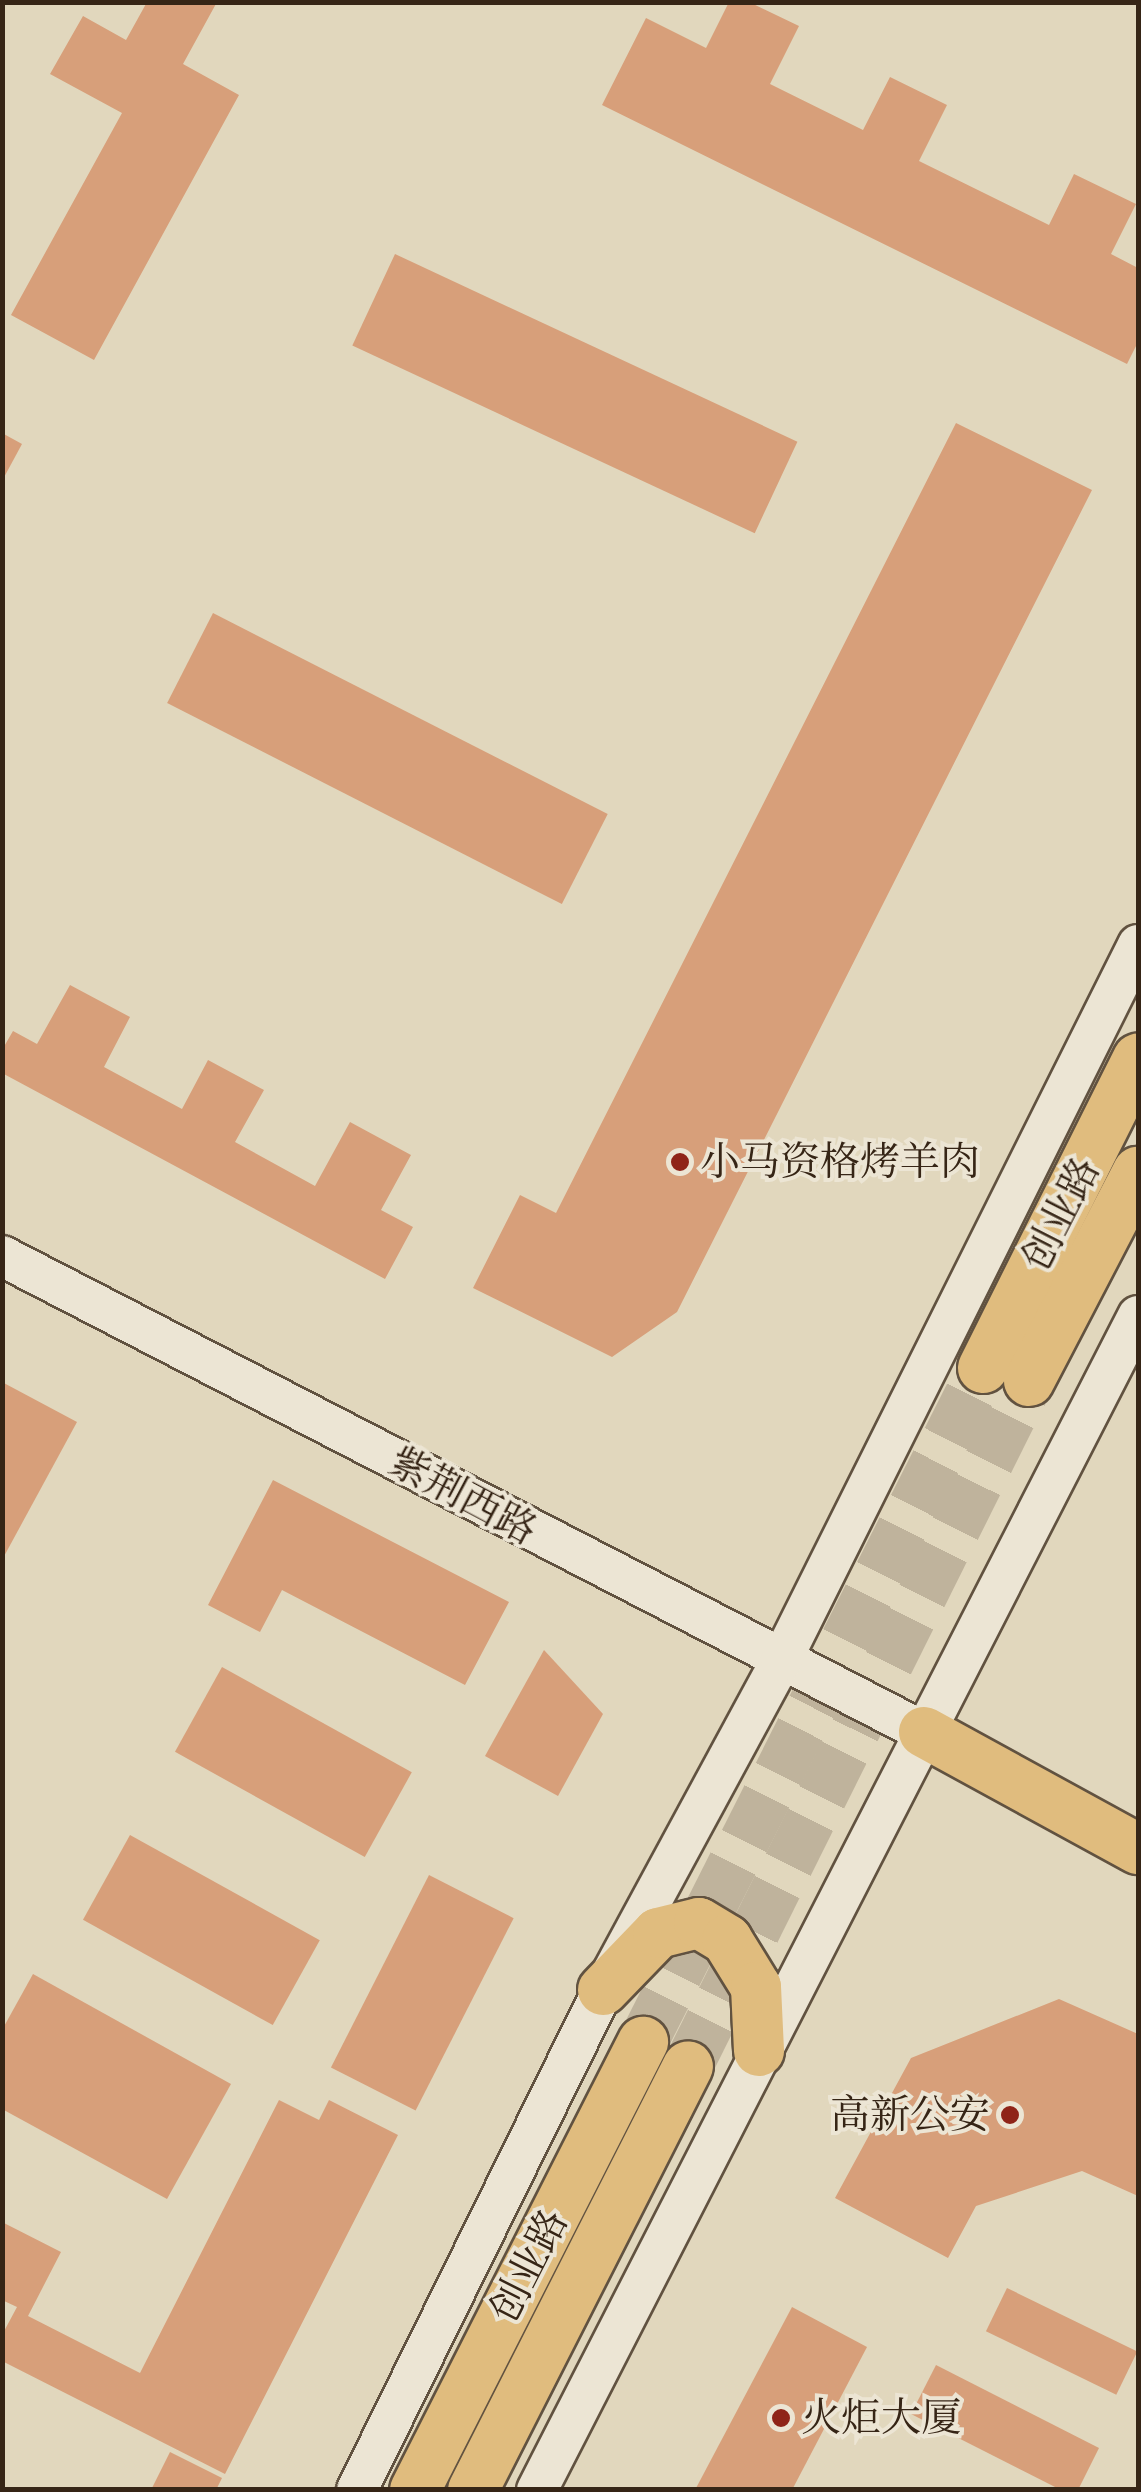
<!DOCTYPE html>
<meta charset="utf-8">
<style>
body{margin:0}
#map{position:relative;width:1141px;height:2492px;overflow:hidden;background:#e1d7bd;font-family:Alegreya,"Noto Serif SC",serif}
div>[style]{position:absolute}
.building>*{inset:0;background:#d79f7a;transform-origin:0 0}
.major-tunnel>*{height:50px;margin-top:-25px;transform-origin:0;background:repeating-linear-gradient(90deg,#bfb39c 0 50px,transparent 0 75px)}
.roads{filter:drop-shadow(2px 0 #615240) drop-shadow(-2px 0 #615240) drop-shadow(0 2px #615240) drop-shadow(0 -2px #615240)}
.minor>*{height:40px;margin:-20px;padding:0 20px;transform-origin:20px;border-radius:20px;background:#ece5d4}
.major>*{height:50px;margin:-25px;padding:0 25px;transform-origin:25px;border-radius:25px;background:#e0bc7e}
.dots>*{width:28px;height:28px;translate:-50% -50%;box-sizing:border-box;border:5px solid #ece5d4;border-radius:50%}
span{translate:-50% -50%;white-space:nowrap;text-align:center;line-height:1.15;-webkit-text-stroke:8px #ece5d4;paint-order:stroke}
.poi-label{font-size:40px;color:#362516}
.left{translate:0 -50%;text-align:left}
.right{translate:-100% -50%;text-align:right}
.street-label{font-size:40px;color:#362516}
.frame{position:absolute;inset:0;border:5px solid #362516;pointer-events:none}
</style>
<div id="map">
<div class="building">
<i style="clip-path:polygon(147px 2px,217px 2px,183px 64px,239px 95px,94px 360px,11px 315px,122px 113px,50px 74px,83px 16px,126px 40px)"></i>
<i style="clip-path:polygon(729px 2px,749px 2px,799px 26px,770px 84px,863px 130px,890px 77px,947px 105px,919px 161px,1049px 225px,1074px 174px,1136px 204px,1111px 254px,1138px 268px,1138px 342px,1127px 364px,602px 105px,646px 18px,706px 48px)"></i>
<i style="left:395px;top:254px;width:444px;height:101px;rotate:25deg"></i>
<i style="clip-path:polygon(956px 423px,1092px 490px,677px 1312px,612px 1357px,473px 1288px,520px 1195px,556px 1213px)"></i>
<i style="clip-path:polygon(2px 433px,22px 444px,2px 481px)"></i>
<i style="left:213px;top:613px;width:443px;height:101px;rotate:27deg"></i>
<i style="clip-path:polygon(70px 985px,130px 1017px,104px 1067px,182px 1109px,208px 1060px,264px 1090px,235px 1142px,315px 1186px,350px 1122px,411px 1155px,381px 1210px,413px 1227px,385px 1279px,2px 1073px,2px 1050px,13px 1031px,37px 1044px)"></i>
<i style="clip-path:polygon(2px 1382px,77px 1422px,2px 1560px)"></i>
<i style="clip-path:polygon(273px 1480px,509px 1602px,465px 1685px,282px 1590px,260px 1632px,208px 1605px)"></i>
<i style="clip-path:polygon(544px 1650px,603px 1714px,558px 1796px,485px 1756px)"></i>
<i style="left:222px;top:1667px;width:217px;height:97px;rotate:29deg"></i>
<i style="left:130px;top:1835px;width:217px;height:97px;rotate:29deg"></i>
<i style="left:429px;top:1875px;width:95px;height:216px;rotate:27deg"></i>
<i style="clip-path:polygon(33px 1974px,231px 2084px,167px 2199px,2px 2109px,2px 2030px)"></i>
<i style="clip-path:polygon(1059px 1999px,1138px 2034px,1138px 2196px,1082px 2171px,976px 2206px,948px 2258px,835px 2198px,911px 2058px)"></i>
<i style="clip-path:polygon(279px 2100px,319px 2120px,329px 2100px,398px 2135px,225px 2474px,2px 2361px,2px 2335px,17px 2307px,2px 2300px,2px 2222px,61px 2252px,28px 2316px,140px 2373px)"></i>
<i style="left:1007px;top:2288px;width:145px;height:48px;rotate:26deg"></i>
<i style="clip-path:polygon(792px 2307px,867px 2347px,792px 2490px,695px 2490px)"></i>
<i style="clip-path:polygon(936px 2365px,1099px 2448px,1078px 2490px,1061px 2490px,911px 2414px)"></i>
<i style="clip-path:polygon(170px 2452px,222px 2478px,216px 2490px,151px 2490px)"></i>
</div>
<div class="major-tunnel">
<i style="left:643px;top:2042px;width:755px;rotate:-63.23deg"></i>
<i style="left:688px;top:2066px;width:765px;rotate:-63.54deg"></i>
</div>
<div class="roads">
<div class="minor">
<i style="left:2px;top:1256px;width:1038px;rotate:27.31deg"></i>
<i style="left:357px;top:2490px;width:557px;rotate:-63.8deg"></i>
<i style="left:603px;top:1990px;width:374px;rotate:-61.6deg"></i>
<i style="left:781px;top:1661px;width:800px;rotate:-63.5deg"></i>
<i style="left:537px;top:2490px;width:1319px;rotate:-62.89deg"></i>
</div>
<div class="major">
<i style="left:983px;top:1368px;width:346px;rotate:-63.4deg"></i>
<i style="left:1029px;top:1381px;width:236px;rotate:-62.5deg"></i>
<i style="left:924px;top:1732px;width:244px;rotate:28.7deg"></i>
<i style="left:603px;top:1990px;width:79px;rotate:-46deg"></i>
<i style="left:658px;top:1933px;width:42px;rotate:-13.7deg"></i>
<i style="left:699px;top:1923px;width:33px;rotate:31deg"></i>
<i style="left:727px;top:1940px;width:55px;rotate:58.3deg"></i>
<i style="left:756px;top:1987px;width:64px;rotate:87.3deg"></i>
<i style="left:415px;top:2490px;width:503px;rotate:-63.03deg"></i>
<i style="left:473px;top:2490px;width:475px;rotate:-63.1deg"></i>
</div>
</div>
<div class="dots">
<i style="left:680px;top:1162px;background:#8f2418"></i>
<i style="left:1010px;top:2115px;background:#8f2418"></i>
<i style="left:781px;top:2418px;background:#8f2418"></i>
</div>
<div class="poi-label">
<span class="left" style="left:700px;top:1162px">小马资格烤羊肉</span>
<span class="right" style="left:990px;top:2115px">高新公安</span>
<span class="left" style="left:801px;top:2418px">火炬大厦</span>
</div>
<div class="street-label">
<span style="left:1061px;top:1214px;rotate:-63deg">创业路</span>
<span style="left:463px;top:1496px;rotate:28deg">紫荆西路</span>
<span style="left:529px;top:2266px;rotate:-63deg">创业路</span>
</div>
<div class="frame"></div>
</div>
